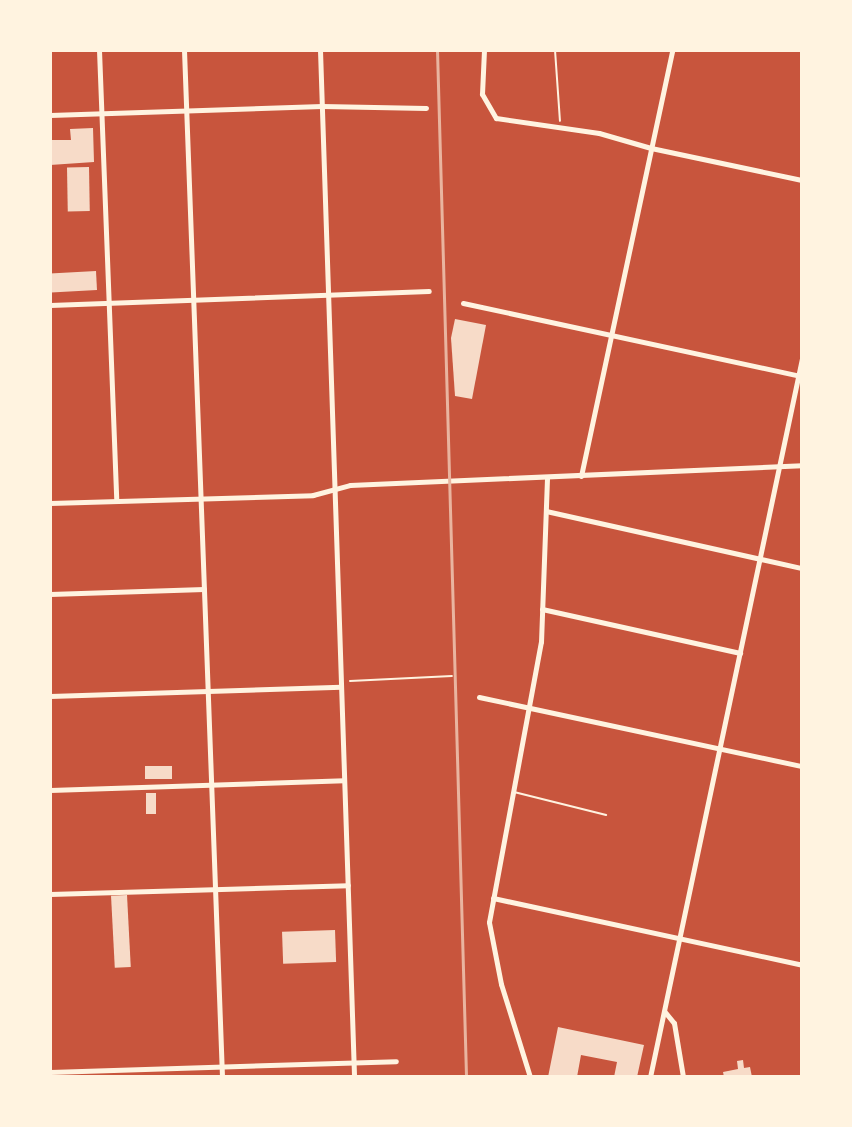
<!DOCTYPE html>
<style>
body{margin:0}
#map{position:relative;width:852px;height:1127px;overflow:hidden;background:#c8553d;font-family:"Space Grotesk",sans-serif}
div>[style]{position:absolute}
.building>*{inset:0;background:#f7dbc8;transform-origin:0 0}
.path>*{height:2px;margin:-1px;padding:0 1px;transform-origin:1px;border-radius:1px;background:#fff3e0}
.service>*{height:2px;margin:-1px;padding:0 1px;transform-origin:1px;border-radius:1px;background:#fff3e0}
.minor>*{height:5px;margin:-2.5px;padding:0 2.5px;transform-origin:2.5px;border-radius:2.5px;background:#fff3e0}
.rail>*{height:3px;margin:-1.5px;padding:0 1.5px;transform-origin:1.5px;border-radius:1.5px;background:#e9b49f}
span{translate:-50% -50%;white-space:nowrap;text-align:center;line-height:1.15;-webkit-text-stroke:6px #fff3e0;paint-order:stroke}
.frame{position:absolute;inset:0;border:52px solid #fff3e0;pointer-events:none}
</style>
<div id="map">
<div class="building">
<i style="clip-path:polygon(93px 128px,94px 162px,50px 165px,50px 140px,71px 140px,70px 129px)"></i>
<i style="left:89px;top:167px;width:44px;height:22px;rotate:89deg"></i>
<i style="left:96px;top:271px;width:19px;height:46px;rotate:87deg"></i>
<i style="clip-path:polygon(455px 319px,486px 325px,472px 399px,455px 396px,451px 338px)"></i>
<i style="left:172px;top:766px;width:13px;height:27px;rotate:90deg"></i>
<i style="left:146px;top:793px;width:10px;height:21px"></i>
<i style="left:127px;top:895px;width:72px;height:16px;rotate:87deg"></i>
<i style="left:335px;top:930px;width:32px;height:53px;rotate:88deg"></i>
<i style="clip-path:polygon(558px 1027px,644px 1045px,637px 1077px,614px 1077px,617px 1062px,581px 1055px,577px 1077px,548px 1077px)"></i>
<i style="clip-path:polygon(743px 1060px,744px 1068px,750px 1067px,752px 1077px,724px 1077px,723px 1072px,738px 1069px,737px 1061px)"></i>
</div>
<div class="path">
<i style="left:555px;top:50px;width:71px;rotate:86deg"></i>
<i style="left:350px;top:681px;width:102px;rotate:-2.8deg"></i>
</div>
<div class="service">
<i style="left:514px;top:792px;width:95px;rotate:14deg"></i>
</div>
<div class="minor">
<i style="left:99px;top:50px;width:451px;rotate:87.8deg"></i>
<i style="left:184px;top:50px;width:1028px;rotate:87.88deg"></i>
<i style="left:320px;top:50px;width:1028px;rotate:88.1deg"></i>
<i style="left:484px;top:50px;width:44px;rotate:92.6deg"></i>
<i style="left:482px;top:94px;width:28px;rotate:60deg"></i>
<i style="left:496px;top:118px;width:104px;rotate:8.3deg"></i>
<i style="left:599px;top:133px;width:54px;rotate:16.1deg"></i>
<i style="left:651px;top:148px;width:154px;rotate:12deg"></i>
<i style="left:50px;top:115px;width:272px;rotate:-1.9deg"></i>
<i style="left:322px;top:106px;width:104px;rotate:1.1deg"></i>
<i style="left:463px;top:303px;width:347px;rotate:12.2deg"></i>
<i style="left:50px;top:305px;width:379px;rotate:-2.1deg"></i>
<i style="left:581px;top:476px;width:436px;rotate:-77.9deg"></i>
<i style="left:50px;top:503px;width:263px;rotate:-1.7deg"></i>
<i style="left:313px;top:495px;width:38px;rotate:-15deg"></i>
<i style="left:350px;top:485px;width:452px;rotate:-2.5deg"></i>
<i style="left:546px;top:511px;width:262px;rotate:12.6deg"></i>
<i style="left:50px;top:594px;width:154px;rotate:-1.9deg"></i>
<i style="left:542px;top:609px;width:203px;rotate:12.5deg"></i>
<i style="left:50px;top:696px;width:291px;rotate:-1.8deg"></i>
<i style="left:479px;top:697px;width:330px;rotate:12.1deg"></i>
<i style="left:50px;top:790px;width:294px;rotate:-1.9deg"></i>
<i style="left:50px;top:894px;width:298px;rotate:-1.7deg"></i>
<i style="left:493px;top:898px;width:316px;rotate:12.2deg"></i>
<i style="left:665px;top:1012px;width:14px;rotate:51deg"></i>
<i style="left:674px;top:1023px;width:55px;rotate:80.5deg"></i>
<i style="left:50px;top:1072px;width:346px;rotate:-1.8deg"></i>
<i style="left:530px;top:1077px;width:97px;rotate:-107.3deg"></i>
<i style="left:501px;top:984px;width:63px;rotate:-101deg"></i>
<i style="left:489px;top:922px;width:285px;rotate:-79.5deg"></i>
<i style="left:541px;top:642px;width:165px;rotate:-87.9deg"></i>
<i style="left:650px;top:1077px;width:735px;rotate:-78.06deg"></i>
</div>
<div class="rail">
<i style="left:437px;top:50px;width:1027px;rotate:88.38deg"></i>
</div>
<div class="frame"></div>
</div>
